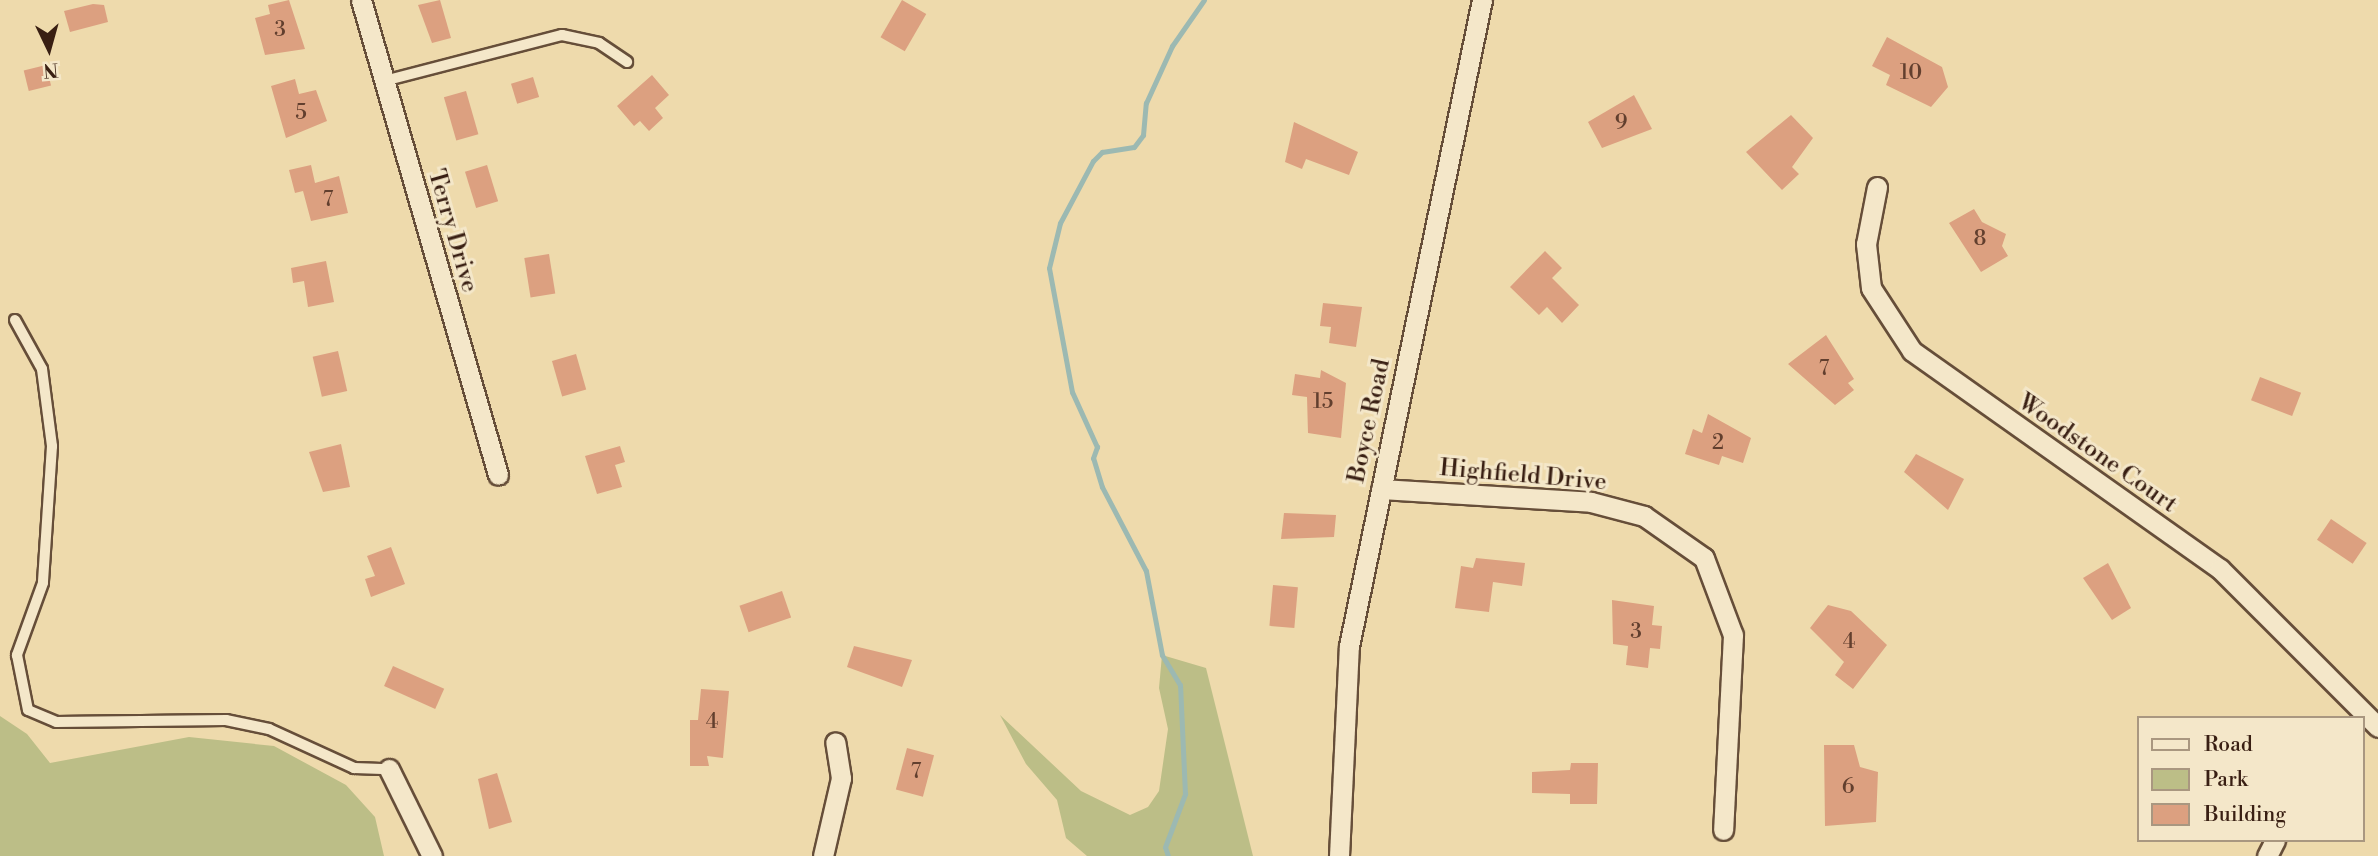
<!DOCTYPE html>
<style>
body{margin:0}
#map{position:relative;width:2378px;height:856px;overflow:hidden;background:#eedaac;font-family:"Libre Bodoni",serif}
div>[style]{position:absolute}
.green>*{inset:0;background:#bcbe87}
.stream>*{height:5px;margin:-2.5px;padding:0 2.5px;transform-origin:2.5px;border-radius:2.5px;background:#9cb9b2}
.building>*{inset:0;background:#dca080;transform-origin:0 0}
.roads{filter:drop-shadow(2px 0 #664e39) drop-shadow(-2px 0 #664e39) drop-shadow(0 2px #664e39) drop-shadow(0 -2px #664e39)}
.lane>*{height:10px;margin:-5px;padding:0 5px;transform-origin:5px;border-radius:5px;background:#f4e7c9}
.street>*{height:19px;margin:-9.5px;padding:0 9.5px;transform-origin:9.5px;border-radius:9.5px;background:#f4e7c9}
span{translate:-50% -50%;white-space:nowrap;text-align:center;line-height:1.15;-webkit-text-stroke:6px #f4e7c9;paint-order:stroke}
.number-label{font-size:21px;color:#623f2e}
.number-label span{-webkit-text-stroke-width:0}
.street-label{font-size:24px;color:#391f13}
.legend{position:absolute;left:2137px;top:716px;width:228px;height:126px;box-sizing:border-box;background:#f4e7c9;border:2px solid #a99780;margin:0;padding:9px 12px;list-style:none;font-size:21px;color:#391f13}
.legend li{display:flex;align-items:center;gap:14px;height:35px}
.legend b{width:35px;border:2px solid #a99780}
.north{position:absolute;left:14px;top:14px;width:70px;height:70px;-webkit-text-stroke:5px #f4e7c9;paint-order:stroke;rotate:175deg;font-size:19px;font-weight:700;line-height:28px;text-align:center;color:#391f13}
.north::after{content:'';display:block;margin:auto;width:24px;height:32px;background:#391f13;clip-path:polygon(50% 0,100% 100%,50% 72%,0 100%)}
</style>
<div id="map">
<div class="green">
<i style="clip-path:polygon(1162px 655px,1206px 668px,1253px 856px,1087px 856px,1066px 838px,1057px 800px,1026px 764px,1000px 715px,1081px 791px,1130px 815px,1148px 807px,1159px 791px,1168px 729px,1159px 688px)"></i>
<i style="clip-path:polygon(0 716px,27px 734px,50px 763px,189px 737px,274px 746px,346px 785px,375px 817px,384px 856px,0 856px)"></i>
</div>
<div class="stream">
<i style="left:1168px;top:856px;width:9px;rotate:-108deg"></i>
<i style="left:1165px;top:847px;width:57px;rotate:-69.3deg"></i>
<i style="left:1185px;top:794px;width:109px;rotate:-92.6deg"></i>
<i style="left:1180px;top:685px;width:35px;rotate:-121deg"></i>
<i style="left:1162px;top:655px;width:86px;rotate:-100.8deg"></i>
<i style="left:1146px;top:571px;width:95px;rotate:-117.6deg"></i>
<i style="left:1102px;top:487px;width:30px;rotate:-107deg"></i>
<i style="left:1093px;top:458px;width:12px;rotate:-70deg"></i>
<i style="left:1097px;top:447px;width:60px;rotate:-114.4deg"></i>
<i style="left:1072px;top:392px;width:126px;rotate:-100.5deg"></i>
<i style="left:1049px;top:268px;width:46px;rotate:-76.3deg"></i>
<i style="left:1060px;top:223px;width:70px;rotate:-62deg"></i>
<i style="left:1093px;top:161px;width:13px;rotate:-45deg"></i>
<i style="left:1102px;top:152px;width:32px;rotate:-9deg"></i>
<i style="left:1134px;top:147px;width:15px;rotate:-53deg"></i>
<i style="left:1143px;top:135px;width:32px;rotate:-85deg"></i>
<i style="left:1146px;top:103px;width:63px;rotate:-65.5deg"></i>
<i style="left:1172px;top:46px;width:56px;rotate:-55.2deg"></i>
</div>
<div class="building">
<i style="clip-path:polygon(289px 0,305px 49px,265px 55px,255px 18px,270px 14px,268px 5px)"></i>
<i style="clip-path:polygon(440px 0,451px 38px,432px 43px,418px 5px)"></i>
<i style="left:902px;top:0;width:28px;height:43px;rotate:30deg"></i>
<i style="clip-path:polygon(93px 4px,104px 5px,108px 22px,70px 32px,64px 11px)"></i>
<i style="clip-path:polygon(1887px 37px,1942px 67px,1948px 87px,1931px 107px,1886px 85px,1890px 75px,1872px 66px)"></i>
<i style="left:46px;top:65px;width:21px;height:23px;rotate:76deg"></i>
<i style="clip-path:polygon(652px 75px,669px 95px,655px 108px,663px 118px,649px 131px,640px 121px,634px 126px,617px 106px)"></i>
<i style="left:533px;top:77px;width:21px;height:23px;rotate:73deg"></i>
<i style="clip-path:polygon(295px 79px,299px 94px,316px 90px,327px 121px,286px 138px,271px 86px)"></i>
<i style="left:466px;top:91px;width:45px;height:23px;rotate:74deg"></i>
<i style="clip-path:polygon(1634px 95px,1652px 129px,1602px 148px,1588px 122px)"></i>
<i style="clip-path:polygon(1791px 115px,1813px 138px,1792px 167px,1799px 174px,1782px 190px,1746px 152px)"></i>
<i style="clip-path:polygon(1294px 122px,1358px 152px,1349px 175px,1306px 159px,1302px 169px,1285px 162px)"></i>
<i style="clip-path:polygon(311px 165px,315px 183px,339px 176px,348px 213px,311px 221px,303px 191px,295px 193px,289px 170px)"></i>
<i style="left:487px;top:165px;width:38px;height:23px;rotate:73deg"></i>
<i style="clip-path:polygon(1974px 209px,1982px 222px,2006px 234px,2002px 246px,2008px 256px,1981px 272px,1949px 223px)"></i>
<i style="clip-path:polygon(1545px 251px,1562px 268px,1552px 278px,1579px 305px,1562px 323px,1547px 307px,1539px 315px,1510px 287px)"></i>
<i style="left:549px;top:254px;width:40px;height:25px;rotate:81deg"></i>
<i style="clip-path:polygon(326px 261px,334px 302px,308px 307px,304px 281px,293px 283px,291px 268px)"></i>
<i style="clip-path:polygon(1323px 303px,1362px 307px,1356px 347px,1329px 343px,1331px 327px,1320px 326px)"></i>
<i style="clip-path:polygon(1826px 335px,1854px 379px,1848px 383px,1854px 390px,1835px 405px,1788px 364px)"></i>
<i style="left:338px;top:351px;width:41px;height:26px;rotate:77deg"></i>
<i style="left:576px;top:354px;width:37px;height:25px;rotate:74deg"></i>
<i style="clip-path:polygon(1321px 370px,1346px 383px,1341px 438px,1308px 433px,1307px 397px,1292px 395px,1295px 374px,1320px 378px)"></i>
<i style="left:2260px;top:377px;width:44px;height:25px;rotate:21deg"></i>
<i style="clip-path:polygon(1708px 414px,1751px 438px,1743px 463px,1722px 456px,1719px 465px,1685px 454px,1693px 429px,1702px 433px)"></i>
<i style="clip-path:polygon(341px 444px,350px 487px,323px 492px,309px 452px)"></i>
<i style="clip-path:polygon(620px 446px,625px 462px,615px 465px,622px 487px,597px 494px,585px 456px)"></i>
<i style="clip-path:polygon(1916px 454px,1964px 479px,1948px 510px,1904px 472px)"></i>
<i style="clip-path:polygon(1284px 513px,1336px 515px,1334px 537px,1281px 539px)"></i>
<i style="left:2331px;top:519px;width:43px;height:25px;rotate:34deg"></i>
<i style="clip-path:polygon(391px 547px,405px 584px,371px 597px,365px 579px,375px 576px,367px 556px)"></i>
<i style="clip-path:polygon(1476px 558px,1525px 563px,1522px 586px,1493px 582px,1489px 612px,1455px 608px,1461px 566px,1473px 568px)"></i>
<i style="clip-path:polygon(2108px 563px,2131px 608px,2112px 620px,2083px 578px)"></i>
<i style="left:1273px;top:585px;width:25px;height:41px;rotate:5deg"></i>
<i style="left:782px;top:591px;width:28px;height:45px;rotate:71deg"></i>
<i style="clip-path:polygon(1612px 600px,1654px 606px,1652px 625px,1662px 626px,1660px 649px,1650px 648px,1648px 668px,1626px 665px,1628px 646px,1613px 644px)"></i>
<i style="clip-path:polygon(1828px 605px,1851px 611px,1887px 645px,1853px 689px,1835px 675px,1844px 662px,1810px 628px)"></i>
<i style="clip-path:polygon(854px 646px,912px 660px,902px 687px,847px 667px)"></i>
<i style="left:393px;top:666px;width:56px;height:22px;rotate:24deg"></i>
<i style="clip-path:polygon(701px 689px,729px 691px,723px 758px,707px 756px,709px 766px,690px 766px,690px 720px,698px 720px)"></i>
<i style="clip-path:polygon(1824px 745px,1854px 745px,1860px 767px,1878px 772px,1876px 822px,1825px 826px)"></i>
<i style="left:907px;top:748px;width:28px;height:43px;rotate:15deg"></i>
<i style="clip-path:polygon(1571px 763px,1598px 763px,1597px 804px,1570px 804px,1570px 794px,1532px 793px,1532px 772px,1570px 770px)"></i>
<i style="clip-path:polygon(497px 773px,512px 822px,489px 829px,478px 779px)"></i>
</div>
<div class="roads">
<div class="lane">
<i style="left:384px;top:81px;width:184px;rotate:-14.5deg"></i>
<i style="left:562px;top:35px;width:38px;rotate:12deg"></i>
<i style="left:599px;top:43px;width:34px;rotate:34deg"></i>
<i style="left:15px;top:320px;width:56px;rotate:61.1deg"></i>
<i style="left:42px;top:369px;width:78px;rotate:82.6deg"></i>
<i style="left:52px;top:446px;width:137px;rotate:93.8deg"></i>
<i style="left:43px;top:583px;width:77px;rotate:109.9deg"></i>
<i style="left:17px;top:655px;width:56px;rotate:78.7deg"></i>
<i style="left:28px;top:710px;width:30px;rotate:23deg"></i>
<i style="left:56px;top:722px;width:170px;rotate:-0.7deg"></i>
<i style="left:226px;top:720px;width:44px;rotate:11.8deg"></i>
<i style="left:269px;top:729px;width:94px;rotate:24.6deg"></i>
<i style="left:354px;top:768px;width:35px;rotate:2deg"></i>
</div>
<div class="street">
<i style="left:361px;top:0;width:494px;rotate:73.9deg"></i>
<i style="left:1877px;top:187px;width:58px;rotate:100.9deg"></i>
<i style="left:1866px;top:244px;width:44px;rotate:83.5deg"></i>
<i style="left:1871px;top:288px;width:75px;rotate:56.9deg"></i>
<i style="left:1912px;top:351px;width:377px;rotate:35.3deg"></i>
<i style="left:2220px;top:569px;width:223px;rotate:45deg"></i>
<i style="left:1381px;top:489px;width:210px;rotate:3.5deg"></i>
<i style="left:1591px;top:502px;width:55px;rotate:14.8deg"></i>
<i style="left:1644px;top:516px;width:73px;rotate:35deg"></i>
<i style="left:1704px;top:558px;width:82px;rotate:69.4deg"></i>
<i style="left:1733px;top:635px;width:195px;rotate:92.9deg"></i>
<i style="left:389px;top:769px;width:97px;rotate:63.7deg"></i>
<i style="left:823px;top:856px;width:80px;rotate:-77deg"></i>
<i style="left:841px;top:778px;width:36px;rotate:-99deg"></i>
<i style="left:1339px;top:856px;width:210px;rotate:-87.3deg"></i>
<i style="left:1349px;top:646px;width:660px;rotate:-78.37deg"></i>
<i style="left:2267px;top:856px;width:18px;rotate:-63deg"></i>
</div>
</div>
<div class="number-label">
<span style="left:280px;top:30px">3</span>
<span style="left:1911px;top:73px">10</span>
<span style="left:301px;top:113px">5</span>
<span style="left:1621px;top:123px">9</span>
<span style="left:328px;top:200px">7</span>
<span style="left:1980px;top:239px">8</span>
<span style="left:1824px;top:369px">7</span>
<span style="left:1323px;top:402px">15</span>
<span style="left:1718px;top:443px">2</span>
<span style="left:1636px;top:632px">3</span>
<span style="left:1849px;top:642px">4</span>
<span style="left:712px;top:722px">4</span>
<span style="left:916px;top:772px">7</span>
<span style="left:1848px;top:787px">6</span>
</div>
<div class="street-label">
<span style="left:452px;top:231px;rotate:74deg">Terry Drive</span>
<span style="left:1370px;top:421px;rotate:-78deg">Boyce Road</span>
<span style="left:2097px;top:454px;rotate:35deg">Woodstone Court</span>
<span style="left:1523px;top:476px;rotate:5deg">Highfield Drive</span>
</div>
<ul class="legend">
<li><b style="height:9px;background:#f4e7c9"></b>Road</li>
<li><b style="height:19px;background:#bcbe87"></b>Park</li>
<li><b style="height:19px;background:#dca080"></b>Building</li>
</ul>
<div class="north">N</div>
</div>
